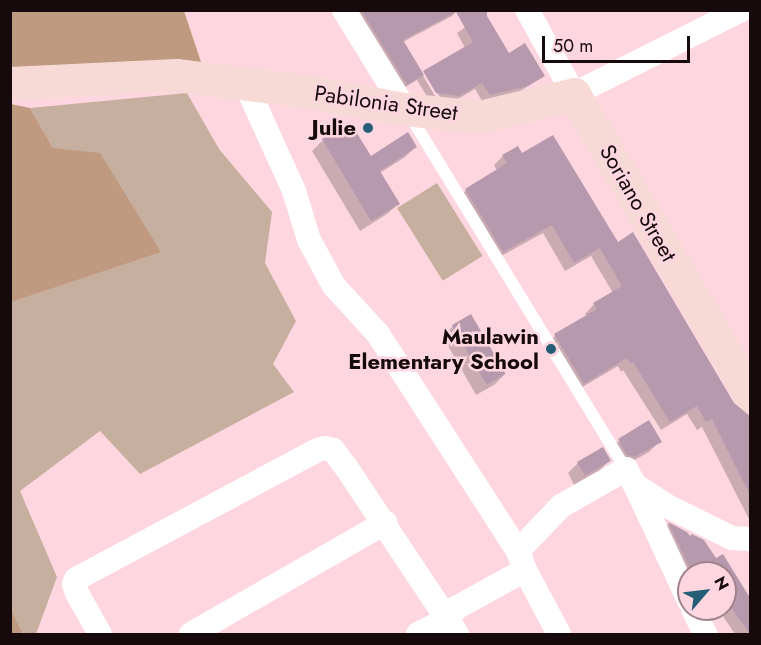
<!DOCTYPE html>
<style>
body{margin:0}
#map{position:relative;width:761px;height:645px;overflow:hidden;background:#fed6df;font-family:Jost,sans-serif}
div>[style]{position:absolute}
.green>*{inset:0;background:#c6af9f;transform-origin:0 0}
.forest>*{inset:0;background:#bf9a80}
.shadow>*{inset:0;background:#0003}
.building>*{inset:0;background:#b699ad;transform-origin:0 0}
.lane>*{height:12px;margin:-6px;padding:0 6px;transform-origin:6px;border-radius:6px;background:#fff}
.street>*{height:24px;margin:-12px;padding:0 12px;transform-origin:12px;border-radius:12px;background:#fff}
.secondary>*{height:33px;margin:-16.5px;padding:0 16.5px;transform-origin:16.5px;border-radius:16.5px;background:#f7dad5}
.dots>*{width:16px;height:16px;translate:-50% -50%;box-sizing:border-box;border:3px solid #fed6df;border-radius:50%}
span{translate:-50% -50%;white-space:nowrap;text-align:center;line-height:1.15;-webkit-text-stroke:5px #fed6df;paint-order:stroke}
.street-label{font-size:22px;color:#160a0d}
.poi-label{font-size:22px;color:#160a0d;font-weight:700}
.right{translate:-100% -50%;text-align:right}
.frame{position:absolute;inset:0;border:12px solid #160a0d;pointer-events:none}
.north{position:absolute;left:677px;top:561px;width:60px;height:60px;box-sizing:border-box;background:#fed6df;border:2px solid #a1848b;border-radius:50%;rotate:62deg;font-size:16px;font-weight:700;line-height:24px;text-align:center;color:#160a0d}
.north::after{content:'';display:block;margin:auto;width:21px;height:27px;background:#245d76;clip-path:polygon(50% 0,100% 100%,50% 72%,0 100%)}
.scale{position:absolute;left:542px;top:36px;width:148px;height:27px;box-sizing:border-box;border:3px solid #160a0d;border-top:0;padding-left:8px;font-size:18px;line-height:21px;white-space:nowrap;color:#160a0d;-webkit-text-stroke:4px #fed6df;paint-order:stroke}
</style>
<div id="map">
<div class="green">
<i style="clip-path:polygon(187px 93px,219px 149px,272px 212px,265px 263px,296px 321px,273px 364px,294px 392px,140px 474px,100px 431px,20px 491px,57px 577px,36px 634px,23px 634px,11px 609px,10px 302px,161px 251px,53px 148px,30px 108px)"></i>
<i style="left:437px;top:183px;width:86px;height:47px;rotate:58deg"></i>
</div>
<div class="forest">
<i style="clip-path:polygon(10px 11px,184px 11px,201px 62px,11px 68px)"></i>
<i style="clip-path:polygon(11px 104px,30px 108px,53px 148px,100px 153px,161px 252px,11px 302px)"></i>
<i style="clip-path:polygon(10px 609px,11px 609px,23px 634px,11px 634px)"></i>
</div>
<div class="shadow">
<i style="clip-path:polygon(350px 10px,458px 10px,452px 16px,403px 42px,438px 101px,441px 99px,425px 72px,465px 48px,457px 33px,484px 14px,508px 55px,543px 76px,519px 92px,482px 101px,475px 89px,451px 103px,429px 100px,417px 80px,399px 91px)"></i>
<i style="clip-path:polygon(323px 140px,371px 158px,416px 146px,405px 157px,380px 173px,398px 204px,387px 214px,360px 231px,312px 151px)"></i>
<i style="clip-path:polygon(503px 156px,522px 156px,617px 244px,733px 404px,739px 411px,747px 414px,750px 419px,750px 521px,702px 427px,697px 430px,687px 414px,661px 430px,623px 370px,621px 372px,618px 366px,574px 392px,546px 345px,555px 336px,587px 316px,585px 314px,594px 304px,613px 293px,591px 256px,565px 271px,543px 233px,494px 260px,457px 200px,466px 190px,497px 171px,494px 165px)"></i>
<i style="clip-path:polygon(453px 326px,505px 374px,494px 385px,476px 395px,443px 337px)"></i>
<i style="clip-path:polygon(649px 422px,660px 441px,649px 452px,622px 467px,616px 465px,608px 451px,619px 441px)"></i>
<i style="clip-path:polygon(609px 461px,599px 471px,574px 485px,568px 473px,578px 463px)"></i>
<i style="clip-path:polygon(668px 524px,686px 533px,715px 561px,747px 596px,750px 594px,750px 634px,735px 634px,718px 609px,725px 609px,725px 573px,689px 573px,661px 532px)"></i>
<i style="clip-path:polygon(697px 609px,716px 609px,701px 618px)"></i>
</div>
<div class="building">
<i style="clip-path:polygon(361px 10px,487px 10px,487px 16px,509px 53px,525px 43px,545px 76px,528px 86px,490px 95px,482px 83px,459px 96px,436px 93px,423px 71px,473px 42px,456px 12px,403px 40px,424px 75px,407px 85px)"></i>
<i style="clip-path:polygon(350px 122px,371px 156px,408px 132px,417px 147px,380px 171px,400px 204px,371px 221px,322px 139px)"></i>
<i style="clip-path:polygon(553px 135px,618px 242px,633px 232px,734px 403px,750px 416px,750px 495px,712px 419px,706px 422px,697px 406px,670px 422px,633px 362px,631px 364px,627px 358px,584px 384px,576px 371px,554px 334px,597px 309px,593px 303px,622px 286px,600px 248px,574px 263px,552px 225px,503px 252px,465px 189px,507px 163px,502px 155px,518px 146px,522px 153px)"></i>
<i style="left:471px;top:314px;width:69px;height:22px;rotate:60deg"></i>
<i style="clip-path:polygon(649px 420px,662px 442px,634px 457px,627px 455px,618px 439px)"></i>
<i style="left:603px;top:447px;width:16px;height:30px;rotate:60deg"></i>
<i style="clip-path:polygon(668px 522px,687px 532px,690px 536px,692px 534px,704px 540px,716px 558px,723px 554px,750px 598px,750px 634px,725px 599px,725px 573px,692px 573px)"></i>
</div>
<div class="lane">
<i style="left:409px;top:114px;width:416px;rotate:58.6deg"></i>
</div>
<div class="street">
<i style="left:344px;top:10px;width:116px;rotate:58.4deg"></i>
<i style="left:527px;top:10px;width:96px;rotate:60.8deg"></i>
<i style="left:574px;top:94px;width:187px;rotate:-26.7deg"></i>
<i style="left:246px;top:85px;width:116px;rotate:65.6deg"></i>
<i style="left:294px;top:191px;width:51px;rotate:73deg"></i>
<i style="left:309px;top:240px;width:52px;rotate:61.5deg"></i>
<i style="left:334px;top:286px;width:65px;rotate:47.5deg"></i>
<i style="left:378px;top:334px;width:258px;rotate:57.2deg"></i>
<i style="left:635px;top:485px;width:128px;rotate:65deg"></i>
<i style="left:693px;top:609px;width:28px;rotate:64deg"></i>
<i style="left:100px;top:634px;width:47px;rotate:-119.3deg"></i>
<i style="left:77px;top:593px;width:9px;rotate:-108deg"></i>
<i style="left:74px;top:584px;width:5px;rotate:-68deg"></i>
<i style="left:76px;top:579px;width:274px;rotate:-28.1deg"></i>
<i style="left:318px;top:450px;width:7px;rotate:-16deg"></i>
<i style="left:325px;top:448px;width:8px;rotate:14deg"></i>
<i style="left:333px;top:450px;width:21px;rotate:53deg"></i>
<i style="left:346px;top:467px;width:201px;rotate:56.4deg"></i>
<i style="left:191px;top:634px;width:224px;rotate:-29.8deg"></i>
<i style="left:418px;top:634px;width:34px;rotate:-27deg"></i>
<i style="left:448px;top:619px;width:14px;rotate:-54deg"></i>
<i style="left:456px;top:608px;width:79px;rotate:-28.8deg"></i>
<i style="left:559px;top:634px;width:72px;rotate:-118deg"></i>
<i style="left:525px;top:570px;width:20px;rotate:-110deg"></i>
<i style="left:518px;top:551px;width:62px;rotate:-46.3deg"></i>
<i style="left:561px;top:506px;width:75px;rotate:-29.6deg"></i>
<i style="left:626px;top:469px;width:18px;rotate:61deg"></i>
<i style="left:635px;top:485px;width:40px;rotate:32.9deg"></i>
<i style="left:669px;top:507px;width:70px;rotate:26.2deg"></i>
<i style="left:732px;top:538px;width:18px;rotate:3deg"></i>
</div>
<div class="secondary">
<i style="left:10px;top:83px;width:166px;rotate:-2.8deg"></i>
<i style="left:176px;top:75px;width:124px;rotate:7deg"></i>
<i style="left:299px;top:90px;width:108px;rotate:10.2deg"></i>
<i style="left:405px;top:109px;width:74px;rotate:6.2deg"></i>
<i style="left:479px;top:117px;width:98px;rotate:-13.6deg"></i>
<i style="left:574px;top:94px;width:348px;rotate:59.6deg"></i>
</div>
<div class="dots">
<i style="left:368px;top:128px;background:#245d76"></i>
<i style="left:551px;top:349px;background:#245d76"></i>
</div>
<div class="street-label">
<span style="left:386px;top:103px;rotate:8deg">Pabilonia Street</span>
<span style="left:638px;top:203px;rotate:60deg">Soriano Street</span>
</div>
<div class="poi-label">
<span class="right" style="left:356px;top:128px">Julie</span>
<span class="right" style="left:539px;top:349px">Maulawin<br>Elementary School</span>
</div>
<div class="frame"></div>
<div class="north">N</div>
<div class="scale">50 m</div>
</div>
